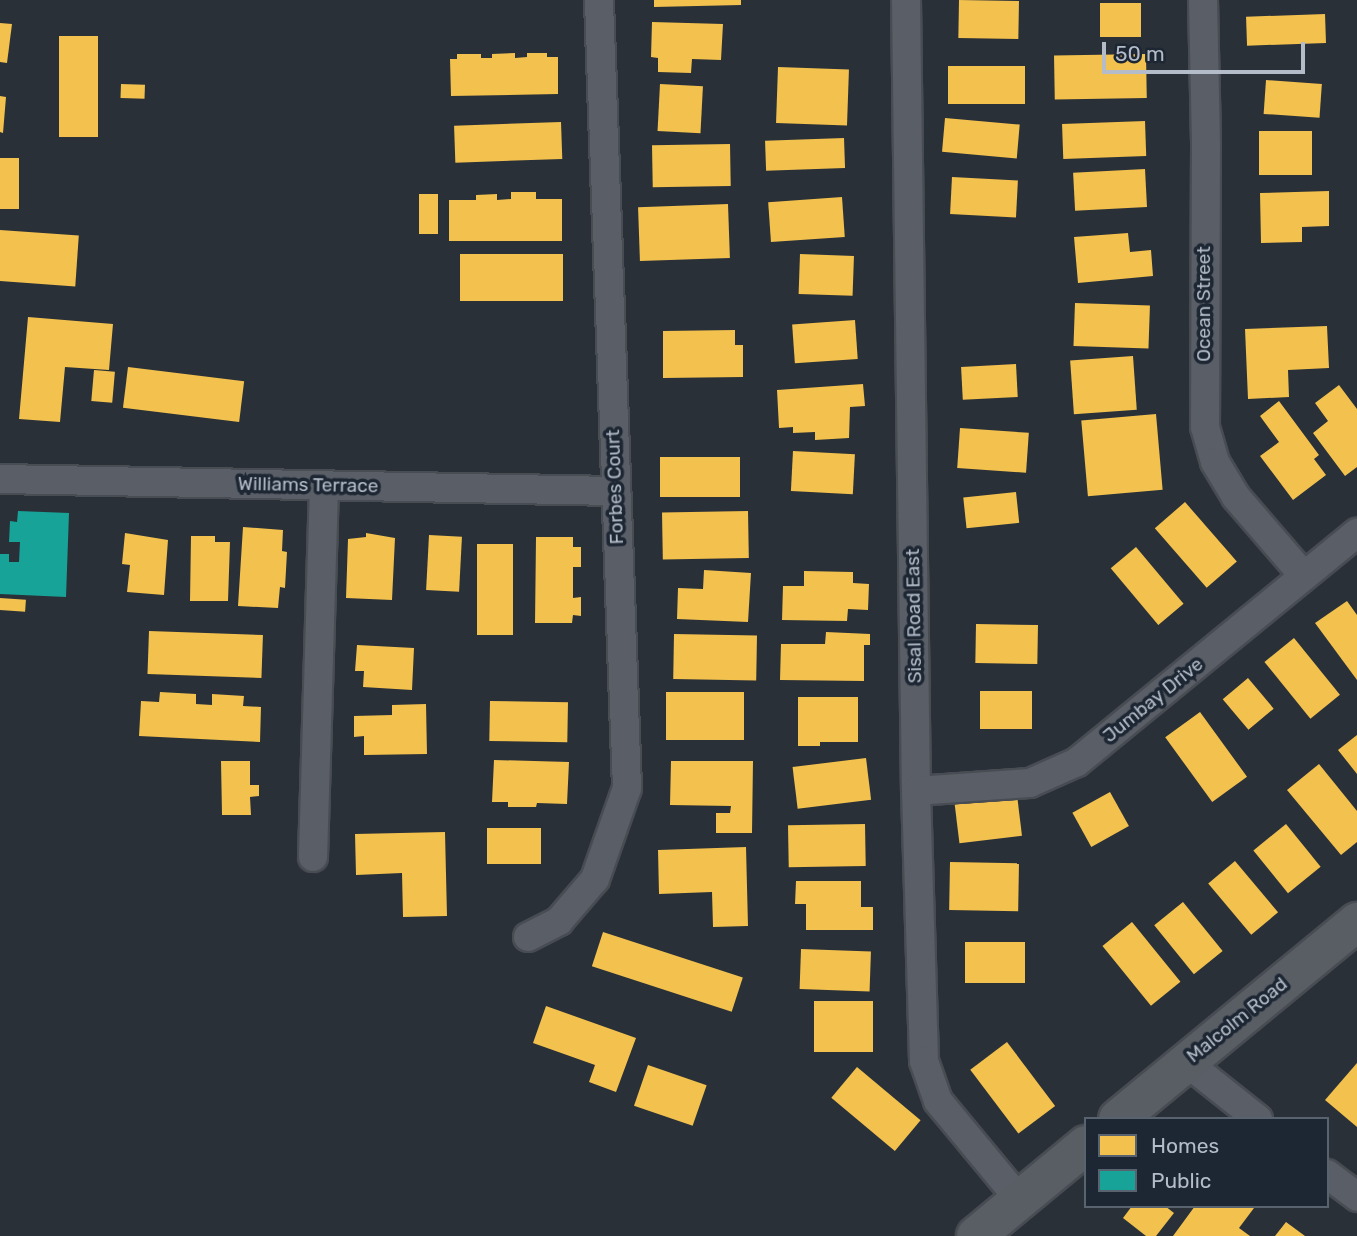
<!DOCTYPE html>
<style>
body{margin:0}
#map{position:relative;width:1357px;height:1236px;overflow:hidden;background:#2a3038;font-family:Rubik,sans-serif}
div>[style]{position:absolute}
.homes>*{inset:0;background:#f2c14e;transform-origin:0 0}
.public>*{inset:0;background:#17a398}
.roads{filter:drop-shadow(2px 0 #484c53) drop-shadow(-2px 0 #484c53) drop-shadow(0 2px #484c53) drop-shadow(0 -2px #484c53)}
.street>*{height:28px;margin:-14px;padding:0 14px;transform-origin:14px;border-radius:14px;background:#5a5e66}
.secondary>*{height:38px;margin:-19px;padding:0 19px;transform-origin:19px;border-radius:19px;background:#595d64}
span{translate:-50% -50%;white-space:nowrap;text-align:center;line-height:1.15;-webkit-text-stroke:7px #1d2633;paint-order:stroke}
.street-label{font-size:19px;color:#b4bcc9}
.legend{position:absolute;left:1084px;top:1117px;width:245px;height:91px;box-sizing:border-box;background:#1d2633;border:2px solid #59626f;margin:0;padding:9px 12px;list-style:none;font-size:21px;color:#b4bcc9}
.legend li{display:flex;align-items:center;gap:14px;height:35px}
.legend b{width:35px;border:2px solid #59626f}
.scale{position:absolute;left:1102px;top:42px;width:203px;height:32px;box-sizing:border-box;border:4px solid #b4bcc9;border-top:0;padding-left:9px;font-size:21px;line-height:24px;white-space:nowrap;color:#b4bcc9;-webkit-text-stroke:5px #1d2633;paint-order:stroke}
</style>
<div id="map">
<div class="homes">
<i style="clip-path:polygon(654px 0,741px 0,741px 5px,654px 7px)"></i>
<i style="left:959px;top:0;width:60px;height:38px;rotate:1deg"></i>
<i style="left:1100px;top:3px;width:41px;height:34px"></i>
<i style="left:1325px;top:14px;width:29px;height:79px;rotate:88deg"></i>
<i style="clip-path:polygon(652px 22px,723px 24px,721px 60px,692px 59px,691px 73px,658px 72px,658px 58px,651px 57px)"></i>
<i style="clip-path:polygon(0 23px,12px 24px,7px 63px,0 62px)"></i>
<i style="left:59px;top:36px;width:39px;height:101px"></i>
<i style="clip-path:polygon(515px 53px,515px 58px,527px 57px,527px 53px,547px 53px,547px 57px,558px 57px,558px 94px,451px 96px,450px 59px,457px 59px,457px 54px,481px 54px,481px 58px,492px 58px,492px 54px)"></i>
<i style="left:1146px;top:54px;width:44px;height:92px;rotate:89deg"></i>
<i style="left:948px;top:66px;width:77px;height:38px"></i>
<i style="left:778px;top:67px;width:71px;height:56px;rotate:2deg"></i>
<i style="left:1266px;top:80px;width:56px;height:34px;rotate:4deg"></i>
<i style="left:121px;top:84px;width:24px;height:14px;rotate:2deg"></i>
<i style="left:660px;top:84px;width:43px;height:47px;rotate:3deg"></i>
<i style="clip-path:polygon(0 96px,6px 97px,3px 133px,0 132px)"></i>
<i style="left:945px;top:118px;width:75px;height:34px;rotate:5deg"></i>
<i style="left:1145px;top:121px;width:35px;height:83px;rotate:88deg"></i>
<i style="left:561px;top:122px;width:37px;height:107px;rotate:88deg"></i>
<i style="left:1259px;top:131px;width:53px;height:44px"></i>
<i style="left:844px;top:138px;width:30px;height:79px;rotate:88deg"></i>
<i style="left:730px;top:144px;width:42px;height:78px;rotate:89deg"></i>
<i style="left:0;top:158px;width:19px;height:51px"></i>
<i style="left:1145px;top:169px;width:38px;height:72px;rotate:87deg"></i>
<i style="left:952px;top:177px;width:66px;height:37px;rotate:3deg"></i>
<i style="clip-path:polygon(1329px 191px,1329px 226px,1302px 227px,1302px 242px,1261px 243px,1260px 193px)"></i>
<i style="clip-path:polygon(511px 192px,536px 192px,536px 199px,562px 199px,562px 241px,449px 241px,449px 200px,476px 200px,476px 195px,497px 194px,497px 200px,511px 199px)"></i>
<i style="left:419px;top:194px;width:19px;height:40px"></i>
<i style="left:842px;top:197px;width:40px;height:74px;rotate:86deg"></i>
<i style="left:728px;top:204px;width:54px;height:90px;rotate:88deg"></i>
<i style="left:0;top:230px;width:79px;height:51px;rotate:4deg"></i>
<i style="clip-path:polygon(1128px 233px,1130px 252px,1151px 250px,1153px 276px,1078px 283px,1074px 237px)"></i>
<i style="left:460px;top:254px;width:103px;height:47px"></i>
<i style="left:800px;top:254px;width:54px;height:40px;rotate:2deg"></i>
<i style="left:1075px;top:303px;width:75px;height:43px;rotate:2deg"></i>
<i style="clip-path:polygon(28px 317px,113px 324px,109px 370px,65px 367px,60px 422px,19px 419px)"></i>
<i style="left:855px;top:320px;width:39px;height:63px;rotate:86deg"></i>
<i style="clip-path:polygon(1327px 326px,1329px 368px,1288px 370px,1289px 397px,1248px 399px,1245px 329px)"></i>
<i style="clip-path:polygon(735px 330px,735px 345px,743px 345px,743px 377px,663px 378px,663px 331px)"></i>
<i style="left:1133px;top:356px;width:54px;height:63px;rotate:86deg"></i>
<i style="left:1016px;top:364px;width:33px;height:55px;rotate:87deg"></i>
<i style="left:128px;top:367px;width:117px;height:41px;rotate:7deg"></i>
<i style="left:94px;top:370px;width:21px;height:31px;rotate:5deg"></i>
<i style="clip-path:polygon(863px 384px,865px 406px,850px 407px,849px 438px,815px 440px,815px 432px,793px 433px,793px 427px,779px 428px,777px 390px)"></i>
<i style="clip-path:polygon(1339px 385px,1357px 409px,1357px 467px,1345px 476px,1313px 433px,1328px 421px,1315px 403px)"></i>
<i style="clip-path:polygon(1279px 401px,1319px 455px,1314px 459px,1326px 475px,1293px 500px,1260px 456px,1279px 442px,1260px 416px)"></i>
<i style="left:1156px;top:414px;width:76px;height:75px;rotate:85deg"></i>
<i style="left:960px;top:428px;width:69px;height:40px;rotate:4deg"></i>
<i style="left:793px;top:451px;width:62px;height:40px;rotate:3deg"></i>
<i style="left:740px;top:457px;width:40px;height:80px;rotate:90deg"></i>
<i style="left:1016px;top:492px;width:31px;height:53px;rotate:84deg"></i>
<i style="left:1185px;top:502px;width:79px;height:40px;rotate:49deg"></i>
<i style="left:748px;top:511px;width:47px;height:86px;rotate:89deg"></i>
<i style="clip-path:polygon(243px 527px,283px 530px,282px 551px,287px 552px,285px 588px,280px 587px,278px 608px,238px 606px)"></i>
<i style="clip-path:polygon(125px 533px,168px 540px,164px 595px,127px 592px,130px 565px,122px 564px)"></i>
<i style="clip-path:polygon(366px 533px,395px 538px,392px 600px,346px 598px,348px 539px,366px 537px)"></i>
<i style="left:429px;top:535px;width:33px;height:55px;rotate:3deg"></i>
<i style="clip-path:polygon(191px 536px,215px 536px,215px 542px,230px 542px,228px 601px,190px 601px)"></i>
<i style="clip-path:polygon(536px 537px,573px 537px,573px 547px,581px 547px,581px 567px,573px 567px,573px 598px,581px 597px,581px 616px,573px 615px,572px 623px,535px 623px)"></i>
<i style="left:477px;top:544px;width:36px;height:91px"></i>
<i style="left:1136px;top:547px;width:74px;height:33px;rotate:50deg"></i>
<i style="clip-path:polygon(704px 570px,751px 573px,748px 622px,677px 619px,678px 588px,703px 589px)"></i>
<i style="clip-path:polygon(804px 571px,853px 572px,853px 583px,869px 584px,868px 610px,848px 609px,847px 621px,782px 620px,783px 586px,804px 586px)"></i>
<i style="left:0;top:598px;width:26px;height:12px;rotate:4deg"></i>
<i style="clip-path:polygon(1347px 601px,1357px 615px,1357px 680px,1315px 623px)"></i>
<i style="left:976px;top:624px;width:62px;height:39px;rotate:1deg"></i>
<i style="left:149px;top:631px;width:114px;height:43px;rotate:2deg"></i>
<i style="clip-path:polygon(826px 632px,870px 634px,870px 645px,864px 645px,864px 681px,780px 680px,781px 644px,825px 644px)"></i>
<i style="left:674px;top:634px;width:83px;height:45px;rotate:1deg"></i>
<i style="left:1294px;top:638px;width:73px;height:38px;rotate:51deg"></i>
<i style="clip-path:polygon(357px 645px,414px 648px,412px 690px,363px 687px,364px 671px,355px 671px)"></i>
<i style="left:1248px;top:678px;width:40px;height:33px;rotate:50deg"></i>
<i style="left:1032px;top:691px;width:38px;height:52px;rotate:90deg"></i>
<i style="clip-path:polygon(160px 692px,196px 694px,196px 704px,212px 705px,212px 694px,244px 696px,243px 706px,261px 707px,260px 742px,139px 736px,141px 701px,159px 702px)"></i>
<i style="left:666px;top:692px;width:78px;height:48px"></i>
<i style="clip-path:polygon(798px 697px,858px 697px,858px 742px,820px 742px,820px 746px,798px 746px)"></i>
<i style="left:490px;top:701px;width:78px;height:40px;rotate:1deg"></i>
<i style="clip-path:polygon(426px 704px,427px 754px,364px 755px,364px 736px,354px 737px,354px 716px,392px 715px,392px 705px)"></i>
<i style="left:1200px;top:712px;width:80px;height:43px;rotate:54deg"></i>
<i style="clip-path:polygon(1357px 735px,1357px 774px,1338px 750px)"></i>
<i style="left:866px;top:758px;width:42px;height:74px;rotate:83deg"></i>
<i style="clip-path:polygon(494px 760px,569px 762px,567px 804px,537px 803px,536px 807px,508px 807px,508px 802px,492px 802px)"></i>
<i style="clip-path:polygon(221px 761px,250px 761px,250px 785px,259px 785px,259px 796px,250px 797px,251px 815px,222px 815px)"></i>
<i style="clip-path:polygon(671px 761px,753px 761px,752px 833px,716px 833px,716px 813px,730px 813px,731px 806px,670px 805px)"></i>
<i style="clip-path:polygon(1319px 764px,1357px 811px,1357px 842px,1341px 855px,1287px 790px)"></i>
<i style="left:1110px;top:792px;width:39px;height:43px;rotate:61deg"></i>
<i style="left:1017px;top:795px;width:41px;height:63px;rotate:83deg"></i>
<i style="left:865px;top:824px;width:42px;height:77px;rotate:89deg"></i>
<i style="left:1286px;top:824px;width:55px;height:42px;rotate:51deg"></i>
<i style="left:541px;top:828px;width:36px;height:54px;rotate:90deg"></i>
<i style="clip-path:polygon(445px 832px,447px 916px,403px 917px,402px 873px,356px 875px,355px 834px)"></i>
<i style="clip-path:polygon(746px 847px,748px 926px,713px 927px,712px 892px,659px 894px,658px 850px)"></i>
<i style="left:1235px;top:861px;width:67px;height:35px;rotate:50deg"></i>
<i style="left:950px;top:862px;width:69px;height:48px;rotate:1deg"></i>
<i style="clip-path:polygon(796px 881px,861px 881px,861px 907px,873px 907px,873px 930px,806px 930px,806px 904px,795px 904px)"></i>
<i style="left:1183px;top:902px;width:63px;height:37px;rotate:51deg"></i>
<i style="left:1132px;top:922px;width:77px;height:38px;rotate:51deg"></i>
<i style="left:603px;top:932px;width:147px;height:36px;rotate:18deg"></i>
<i style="left:965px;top:942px;width:60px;height:41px"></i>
<i style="left:801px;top:949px;width:70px;height:40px;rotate:2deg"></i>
<i style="left:873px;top:1001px;width:51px;height:59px;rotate:90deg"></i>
<i style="clip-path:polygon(546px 1006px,636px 1038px,616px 1092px,589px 1082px,595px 1065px,533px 1043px)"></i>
<i style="left:1007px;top:1042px;width:80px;height:46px;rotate:53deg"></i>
<i style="clip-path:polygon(1357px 1063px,1357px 1127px,1325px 1100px)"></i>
<i style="left:648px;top:1065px;width:62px;height:43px;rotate:19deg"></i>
<i style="left:857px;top:1067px;width:83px;height:40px;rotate:40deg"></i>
<i style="clip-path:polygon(1132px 1206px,1165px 1206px,1174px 1213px,1156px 1236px,1146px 1236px,1123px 1218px)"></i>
<i style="clip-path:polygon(1195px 1206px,1252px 1206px,1254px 1208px,1239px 1228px,1250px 1236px,1173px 1236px)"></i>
<i style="clip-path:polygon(1286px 1222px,1305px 1236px,1275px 1236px)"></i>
</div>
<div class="public">
<i style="clip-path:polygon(18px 511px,69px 513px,66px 597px,0 594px,0 554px,9px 554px,9px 562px,19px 562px,20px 542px,9px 542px,10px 521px,17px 522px)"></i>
</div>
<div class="roads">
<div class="street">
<i style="left:906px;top:0;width:791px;rotate:89.28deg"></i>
<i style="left:916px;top:791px;width:270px;rotate:88.3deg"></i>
<i style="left:924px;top:1061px;width:42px;rotate:70.7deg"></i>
<i style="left:938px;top:1101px;width:129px;rotate:50.4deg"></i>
<i style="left:1203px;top:0;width:144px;rotate:88.8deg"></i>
<i style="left:1206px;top:144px;width:283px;rotate:90.2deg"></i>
<i style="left:1205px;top:427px;width:36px;rotate:74deg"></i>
<i style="left:1215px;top:462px;width:41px;rotate:59deg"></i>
<i style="left:1236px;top:497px;width:104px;rotate:49.3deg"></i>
<i style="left:0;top:479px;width:615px;rotate:1.12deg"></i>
<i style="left:916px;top:791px;width:114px;rotate:-4deg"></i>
<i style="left:1030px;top:783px;width:51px;rotate:-24.1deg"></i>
<i style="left:1077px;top:762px;width:362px;rotate:-39.3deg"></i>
<i style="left:313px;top:857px;width:372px;rotate:-88.3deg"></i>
<i style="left:528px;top:937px;width:35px;rotate:-27deg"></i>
<i style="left:559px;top:921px;width:55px;rotate:-49.4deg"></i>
<i style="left:595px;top:879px;width:96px;rotate:-70.6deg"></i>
<i style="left:627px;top:788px;width:788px;rotate:-92.04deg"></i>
<i style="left:1186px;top:1062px;width:92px;rotate:38.4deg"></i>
<i style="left:1327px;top:1174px;width:38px;rotate:37deg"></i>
</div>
<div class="secondary">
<i style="left:1118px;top:1119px;width:310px;rotate:-39.5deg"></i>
<i style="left:976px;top:1236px;width:143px;rotate:-39.6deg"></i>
</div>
</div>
<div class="street-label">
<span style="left:1204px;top:304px;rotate:-90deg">Ocean Street</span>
<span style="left:308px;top:485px;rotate:1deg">Williams Terrace</span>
<span style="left:615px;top:487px;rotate:-92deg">Forbes Court</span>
<span style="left:914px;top:616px;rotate:-91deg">Sisal Road East</span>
<span style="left:1153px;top:700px;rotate:-39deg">Jumbay Drive</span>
<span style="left:1237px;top:1020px;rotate:-39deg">Malcolm Road</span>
</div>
<ul class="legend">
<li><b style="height:19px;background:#f2c14e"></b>Homes</li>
<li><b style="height:19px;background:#17a398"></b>Public</li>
</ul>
<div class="scale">50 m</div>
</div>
